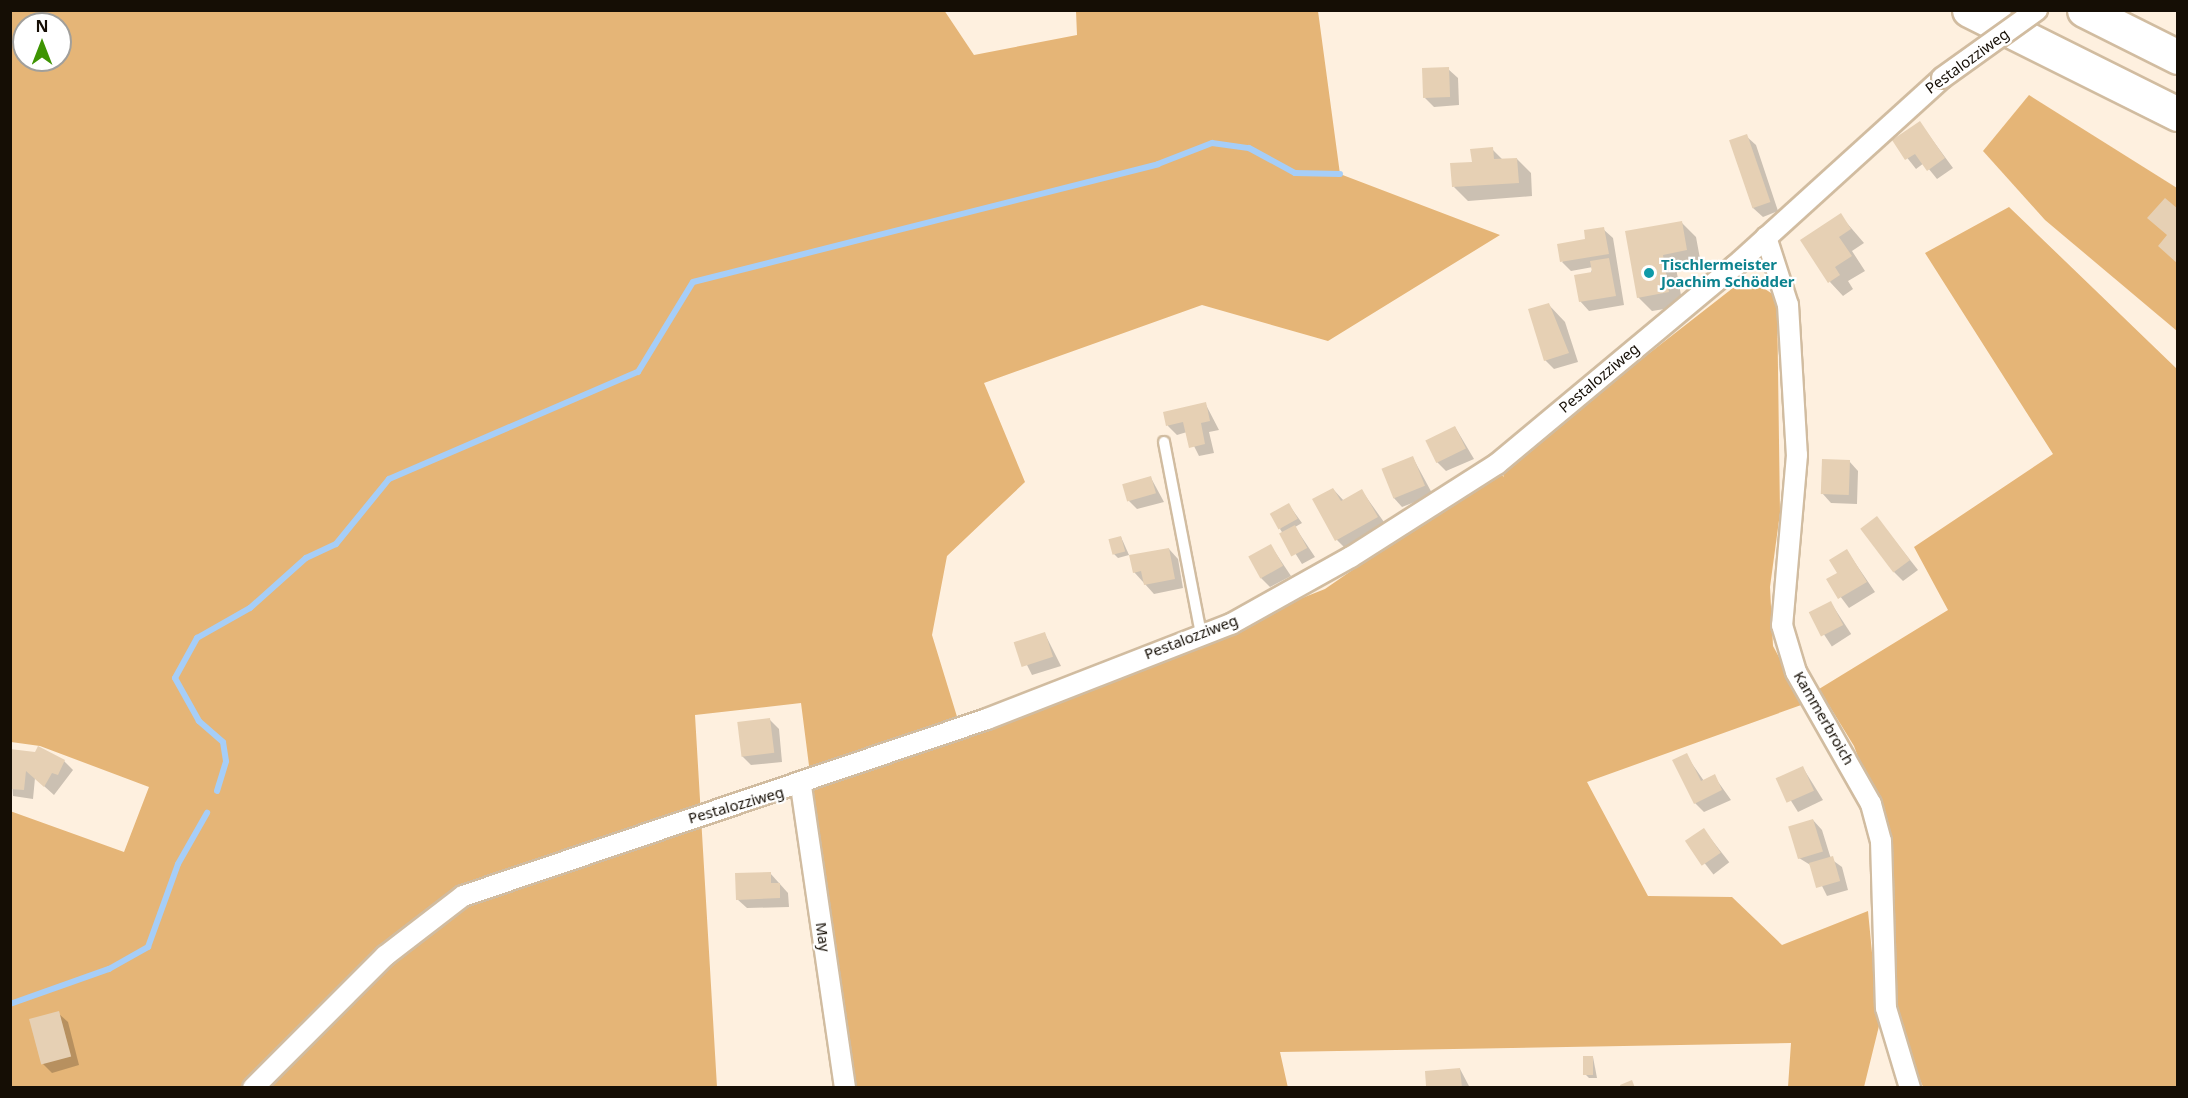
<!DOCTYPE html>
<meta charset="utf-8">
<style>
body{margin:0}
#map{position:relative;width:2188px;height:1098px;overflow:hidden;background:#fef0df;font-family:"Noto Sans",sans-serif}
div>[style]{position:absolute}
.green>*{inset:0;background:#e5b577}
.shadow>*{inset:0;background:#0003;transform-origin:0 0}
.stream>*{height:6px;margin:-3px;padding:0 3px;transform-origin:3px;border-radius:3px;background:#a6cef8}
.building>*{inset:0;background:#e6d0b4;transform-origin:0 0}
.roads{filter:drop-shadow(2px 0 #d1bca0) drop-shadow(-2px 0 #d1bca0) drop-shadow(0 2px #d1bca0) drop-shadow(0 -2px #d1bca0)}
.service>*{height:10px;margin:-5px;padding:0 5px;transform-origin:5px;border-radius:5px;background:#fff}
.minor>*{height:20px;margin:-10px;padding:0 10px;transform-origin:10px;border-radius:10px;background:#fff}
.motorway>*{height:33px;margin:-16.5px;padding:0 16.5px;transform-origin:16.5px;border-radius:16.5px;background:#fff}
.bridges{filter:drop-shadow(2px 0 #d1bca0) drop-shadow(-2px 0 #d1bca0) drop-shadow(0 2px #d1bca0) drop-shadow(0 -2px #d1bca0)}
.minor-bridge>*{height:20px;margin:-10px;padding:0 10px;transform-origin:10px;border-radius:10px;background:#fff}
.dots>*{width:16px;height:16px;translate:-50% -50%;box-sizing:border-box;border:3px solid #fff;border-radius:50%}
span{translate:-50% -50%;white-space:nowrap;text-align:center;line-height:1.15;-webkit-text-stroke:4.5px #fff;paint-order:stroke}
.street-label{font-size:15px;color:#150e05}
.culture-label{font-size:15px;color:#0d838f;font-weight:700}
.left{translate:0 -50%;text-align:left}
.frame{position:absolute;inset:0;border:12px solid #150e05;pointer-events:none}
.north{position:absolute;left:12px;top:12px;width:60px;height:60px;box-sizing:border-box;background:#fff;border:2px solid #a19f9b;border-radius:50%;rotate:0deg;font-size:16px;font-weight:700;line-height:24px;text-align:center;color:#150e05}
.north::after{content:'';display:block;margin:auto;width:21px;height:27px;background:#3d9402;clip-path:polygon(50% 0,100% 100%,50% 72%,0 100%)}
</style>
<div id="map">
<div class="green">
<i style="clip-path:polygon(evenodd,944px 10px,974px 55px,1077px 35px,1076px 11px,1318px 11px,1340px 174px,1500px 235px,1328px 341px,1202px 305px,984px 383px,1025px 482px,947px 556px,932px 635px,962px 733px,1325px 589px,1497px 470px,1504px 477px,1501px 469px,1747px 277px,1777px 297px,1780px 513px,1770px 587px,1773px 646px,1804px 704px,1587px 782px,1648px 896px,1732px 897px,1782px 945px,1868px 911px,1879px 1026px,1864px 1087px,1788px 1087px,1791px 1043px,1280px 1052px,1288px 1088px,850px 1087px,801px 703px,695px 715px,717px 1087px,11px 1087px,10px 811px,124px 852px,149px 787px,40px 746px,11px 742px,11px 11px,944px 10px,24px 24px,60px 24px,60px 60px,24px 60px,24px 24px)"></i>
<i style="clip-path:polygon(2029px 95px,2177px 188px,2177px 331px,2045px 220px,1983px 151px)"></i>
<i style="clip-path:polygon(2009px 207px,2177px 369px,2177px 1087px,1923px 1087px,1896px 1021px,1889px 841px,1854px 746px,1819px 689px,1948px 610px,1914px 547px,2053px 454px,1925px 253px)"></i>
</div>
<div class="shadow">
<i style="clip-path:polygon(1448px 69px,1458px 78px,1459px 105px,1434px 107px,1425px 98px)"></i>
<i style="clip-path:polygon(1920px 123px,1953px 168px,1937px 179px,1924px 163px,1916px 169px,1894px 141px)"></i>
<i style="clip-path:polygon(1746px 136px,1756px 145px,1778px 211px,1763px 217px,1753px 208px,1731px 141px)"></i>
<i style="clip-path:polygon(1492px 149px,1503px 160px,1517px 159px,1531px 173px,1532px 196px,1468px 201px,1454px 187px)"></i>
<i style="clip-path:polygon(1840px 215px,1864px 243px,1852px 251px,1865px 271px,1848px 281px,1853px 289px,1843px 296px,1830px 282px)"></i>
<i style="clip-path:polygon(1682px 223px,1696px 237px,1701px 264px,1676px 268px,1683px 306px,1652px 311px,1638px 297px)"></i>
<i style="clip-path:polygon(1603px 229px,1613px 238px,1624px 305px,1589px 311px,1580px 301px,1593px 267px,1571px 271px,1562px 262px)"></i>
<i style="clip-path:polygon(1548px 304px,1565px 322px,1578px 362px,1554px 369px,1545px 360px)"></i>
<i style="clip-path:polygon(1205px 403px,1219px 430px,1209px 432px,1214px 453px,1199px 456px,1187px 432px,1177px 435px,1168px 426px,1165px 413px)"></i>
<i style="clip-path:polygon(1455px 427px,1474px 459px,1446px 471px,1437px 462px)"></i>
<i style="clip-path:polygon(1413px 458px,1433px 495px,1402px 507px,1393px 497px)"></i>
<i style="clip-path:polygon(1849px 461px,1858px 471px,1857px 504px,1831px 503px,1822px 493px)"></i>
<i style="clip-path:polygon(1151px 478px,1164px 502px,1137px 509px,1128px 500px)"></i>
<i style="clip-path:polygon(1333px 489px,1344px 501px,1362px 491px,1391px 532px,1351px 554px,1337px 540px)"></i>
<i style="clip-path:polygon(1289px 505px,1302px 523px,1295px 527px,1315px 557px,1302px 564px,1280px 529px)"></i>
<i style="clip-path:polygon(1877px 518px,1918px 570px,1903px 581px,1894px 572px)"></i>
<i style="clip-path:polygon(1121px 537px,1129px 555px,1118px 558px,1114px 554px)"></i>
<i style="clip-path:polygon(1271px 546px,1291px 576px,1270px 587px,1261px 578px)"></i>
<i style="clip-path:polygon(1169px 549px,1178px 559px,1183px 588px,1154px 594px,1134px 572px)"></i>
<i style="clip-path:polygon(1847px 551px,1875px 592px,1849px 608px,1828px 580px,1839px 573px)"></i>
<i style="left:1831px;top:603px;width:37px;height:23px;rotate:57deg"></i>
<i style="clip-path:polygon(1045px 634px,1061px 666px,1032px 675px,1016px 643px)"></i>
<i style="clip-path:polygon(770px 720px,779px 729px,782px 762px,751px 765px,742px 756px)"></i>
<i style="clip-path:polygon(10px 750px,64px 761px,73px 770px,54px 795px,35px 778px,33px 799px,13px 796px)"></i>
<i style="clip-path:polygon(1686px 755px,1704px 781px,1714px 776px,1731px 800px,1704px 812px,1695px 803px)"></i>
<i style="clip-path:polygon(1803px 768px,1823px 800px,1798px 812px,1778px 780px)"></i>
<i style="clip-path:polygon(1813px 820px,1822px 830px,1831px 859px,1842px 867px,1848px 890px,1827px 896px,1812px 866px,1799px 858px)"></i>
<i style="left:1704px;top:830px;width:41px;height:20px;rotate:52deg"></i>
<i style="clip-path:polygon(770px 873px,788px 893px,789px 907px,747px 908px,737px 899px)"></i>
<i style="clip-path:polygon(58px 1013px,68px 1022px,79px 1065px,52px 1073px,43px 1064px,31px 1020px)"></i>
<i style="clip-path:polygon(1593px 1057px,1597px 1078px,1589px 1078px,1585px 1074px)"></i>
<i style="clip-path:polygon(1460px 1069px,1470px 1088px,1428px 1086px)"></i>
</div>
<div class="stream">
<i style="left:217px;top:791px;width:31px;rotate:-73deg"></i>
<i style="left:226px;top:761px;width:19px;rotate:-99deg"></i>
<i style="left:223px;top:742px;width:32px;rotate:-139deg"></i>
<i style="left:199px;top:721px;width:49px;rotate:-119.2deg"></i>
<i style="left:175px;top:678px;width:46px;rotate:-61.2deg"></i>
<i style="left:197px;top:638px;width:61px;rotate:-29.5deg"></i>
<i style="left:250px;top:608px;width:75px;rotate:-41.8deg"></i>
<i style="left:306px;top:558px;width:33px;rotate:-25deg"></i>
<i style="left:336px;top:544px;width:84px;rotate:-50.8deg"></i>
<i style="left:389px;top:479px;width:271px;rotate:-23.3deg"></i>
<i style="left:638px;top:372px;width:105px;rotate:-58.6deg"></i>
<i style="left:693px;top:282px;width:480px;rotate:-14.2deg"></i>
<i style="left:1158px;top:164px;width:58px;rotate:-21.3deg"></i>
<i style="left:1212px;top:143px;width:37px;rotate:8deg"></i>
<i style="left:1249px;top:148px;width:52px;rotate:28.5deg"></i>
<i style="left:1295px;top:173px;width:45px;rotate:1.3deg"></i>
<i style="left:10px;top:1004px;width:105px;rotate:-19.5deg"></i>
<i style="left:109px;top:969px;width:45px;rotate:-29.4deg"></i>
<i style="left:148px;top:947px;width:88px;rotate:-70.1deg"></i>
<i style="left:178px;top:864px;width:59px;rotate:-60.4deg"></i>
</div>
<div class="building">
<i style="left:1449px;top:67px;width:30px;height:27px;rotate:88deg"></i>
<i style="clip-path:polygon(1920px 121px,1945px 158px,1927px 171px,1915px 154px,1905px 160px,1892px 140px)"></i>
<i style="left:1747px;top:134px;width:72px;height:19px;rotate:71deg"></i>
<i style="clip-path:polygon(1493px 147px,1494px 159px,1517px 158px,1519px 183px,1452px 187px,1450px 163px,1472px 162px,1470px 149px)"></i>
<i style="clip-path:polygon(2165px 198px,2178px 209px,2178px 264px,2158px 246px,2167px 235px,2147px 218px)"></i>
<i style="clip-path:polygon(1841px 213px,1851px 229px,1839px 237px,1852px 256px,1835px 267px,1840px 275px,1828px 283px,1800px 240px)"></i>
<i style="clip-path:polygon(1682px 221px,1687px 250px,1663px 255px,1669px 292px,1637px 298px,1625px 231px)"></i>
<i style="clip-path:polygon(1604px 227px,1609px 254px,1560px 262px,1557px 244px,1585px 239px,1584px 230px)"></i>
<i style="clip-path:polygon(1609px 258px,1616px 296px,1579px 302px,1574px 275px,1592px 272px,1590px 261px)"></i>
<i style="clip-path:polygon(1549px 303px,1569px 353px,1544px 361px,1528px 309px)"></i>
<i style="clip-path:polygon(1206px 402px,1210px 421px,1201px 423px,1205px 444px,1189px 448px,1183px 422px,1166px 426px,1163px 412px)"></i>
<i style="left:1455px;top:426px;width:25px;height:33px;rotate:64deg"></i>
<i style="left:1413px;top:456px;width:32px;height:34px;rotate:68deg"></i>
<i style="left:1822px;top:459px;width:28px;height:35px;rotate:2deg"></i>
<i style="left:1151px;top:476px;width:18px;height:30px;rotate:74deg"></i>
<i style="clip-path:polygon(1333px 488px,1341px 501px,1362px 489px,1378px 517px,1335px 541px,1312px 499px)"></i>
<i style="left:1289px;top:503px;width:18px;height:22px;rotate:61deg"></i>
<i style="left:1877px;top:516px;width:55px;height:21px;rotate:53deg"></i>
<i style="left:1295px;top:525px;width:26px;height:18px;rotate:62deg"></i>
<i style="left:1121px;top:536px;width:16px;height:13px;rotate:75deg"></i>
<i style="left:1271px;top:544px;width:25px;height:26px;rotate:61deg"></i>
<i style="clip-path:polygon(1169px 548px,1175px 579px,1144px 585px,1141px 571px,1133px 573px,1129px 555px)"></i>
<i style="clip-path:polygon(1847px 549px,1867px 582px,1838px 599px,1826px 579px,1837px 573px,1829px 560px)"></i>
<i style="left:1831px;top:601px;width:27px;height:25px;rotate:63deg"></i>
<i style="left:1045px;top:632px;width:26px;height:33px;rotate:72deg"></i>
<i style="left:770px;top:718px;width:35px;height:33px;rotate:83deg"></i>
<i style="clip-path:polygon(38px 746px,65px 760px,58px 775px,52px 773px,44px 787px,26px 771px,24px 790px,10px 789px,10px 749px,35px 752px)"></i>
<i style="clip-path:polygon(1687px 753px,1701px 781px,1715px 774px,1722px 790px,1694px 804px,1672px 760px)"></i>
<i style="left:1803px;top:766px;width:27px;height:30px;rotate:66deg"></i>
<i style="left:1813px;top:819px;width:34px;height:26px;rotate:73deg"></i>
<i style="left:1704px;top:828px;width:30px;height:23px;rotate:56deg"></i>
<i style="left:1833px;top:856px;width:26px;height:25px;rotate:74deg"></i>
<i style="clip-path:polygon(771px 872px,771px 883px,780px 883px,780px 898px,736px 900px,735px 873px)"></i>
<i style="left:59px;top:1011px;width:47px;height:31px;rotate:75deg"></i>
<i style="left:1583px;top:1056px;width:10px;height:19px"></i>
<i style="clip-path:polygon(1460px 1068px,1462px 1088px,1426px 1086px,1425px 1071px)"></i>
<i style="clip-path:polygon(1632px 1080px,1635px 1088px,1621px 1088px,1620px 1085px)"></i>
</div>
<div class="roads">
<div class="service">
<i style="left:1164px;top:442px;width:196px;rotate:79.1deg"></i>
</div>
<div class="minor">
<i style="left:1766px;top:237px;width:71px;rotate:72.1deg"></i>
<i style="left:1788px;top:305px;width:150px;rotate:86.6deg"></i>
<i style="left:1797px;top:455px;width:171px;rotate:95deg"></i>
<i style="left:1782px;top:625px;width:49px;rotate:73.4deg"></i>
<i style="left:1796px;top:672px;width:152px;rotate:60.4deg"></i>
<i style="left:1871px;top:804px;width:38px;rotate:75deg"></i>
<i style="left:1881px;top:841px;width:167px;rotate:88.3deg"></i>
<i style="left:1886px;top:1008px;width:84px;rotate:73.3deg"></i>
<i style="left:801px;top:786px;width:305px;rotate:81.7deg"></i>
<i style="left:253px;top:1088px;width:187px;rotate:-45deg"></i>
<i style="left:385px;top:956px;width:98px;rotate:-37.6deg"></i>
<i style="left:463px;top:896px;width:553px;rotate:-18.66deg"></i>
<i style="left:987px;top:719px;width:262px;rotate:-21.3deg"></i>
<i style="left:1231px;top:624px;width:137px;rotate:-29.2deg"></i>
<i style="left:1351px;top:557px;width:173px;rotate:-32.5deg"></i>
<i style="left:1497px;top:464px;width:310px;rotate:-39.8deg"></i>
<i style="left:1735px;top:266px;width:280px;rotate:-42.2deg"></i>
</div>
<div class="motorway">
<i style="left:1969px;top:10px;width:233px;rotate:26.5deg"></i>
<i style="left:2084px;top:10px;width:105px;rotate:26.6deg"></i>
</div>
</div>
<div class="bridges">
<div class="minor-bridge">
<i style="left:1942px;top:78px;width:117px;rotate:-35.6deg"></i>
</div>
</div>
<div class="dots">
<i style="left:1649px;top:273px;background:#0f9aa8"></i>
</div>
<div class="street-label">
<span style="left:1967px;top:61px;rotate:-36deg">Pestalozziweg</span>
<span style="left:1599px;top:378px;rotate:-40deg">Pestalozziweg</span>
<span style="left:1191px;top:637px;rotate:-21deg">Pestalozziweg</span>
<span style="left:1824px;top:718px;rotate:60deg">Kammerbroich</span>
<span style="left:736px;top:805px;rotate:-16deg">Pestalozziweg</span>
<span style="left:823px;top:937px;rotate:82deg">May</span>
</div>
<div class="culture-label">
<span class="left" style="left:1661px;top:273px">Tischlermeister<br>Joachim Schödder</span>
</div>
<div class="frame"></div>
<div class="north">N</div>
</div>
